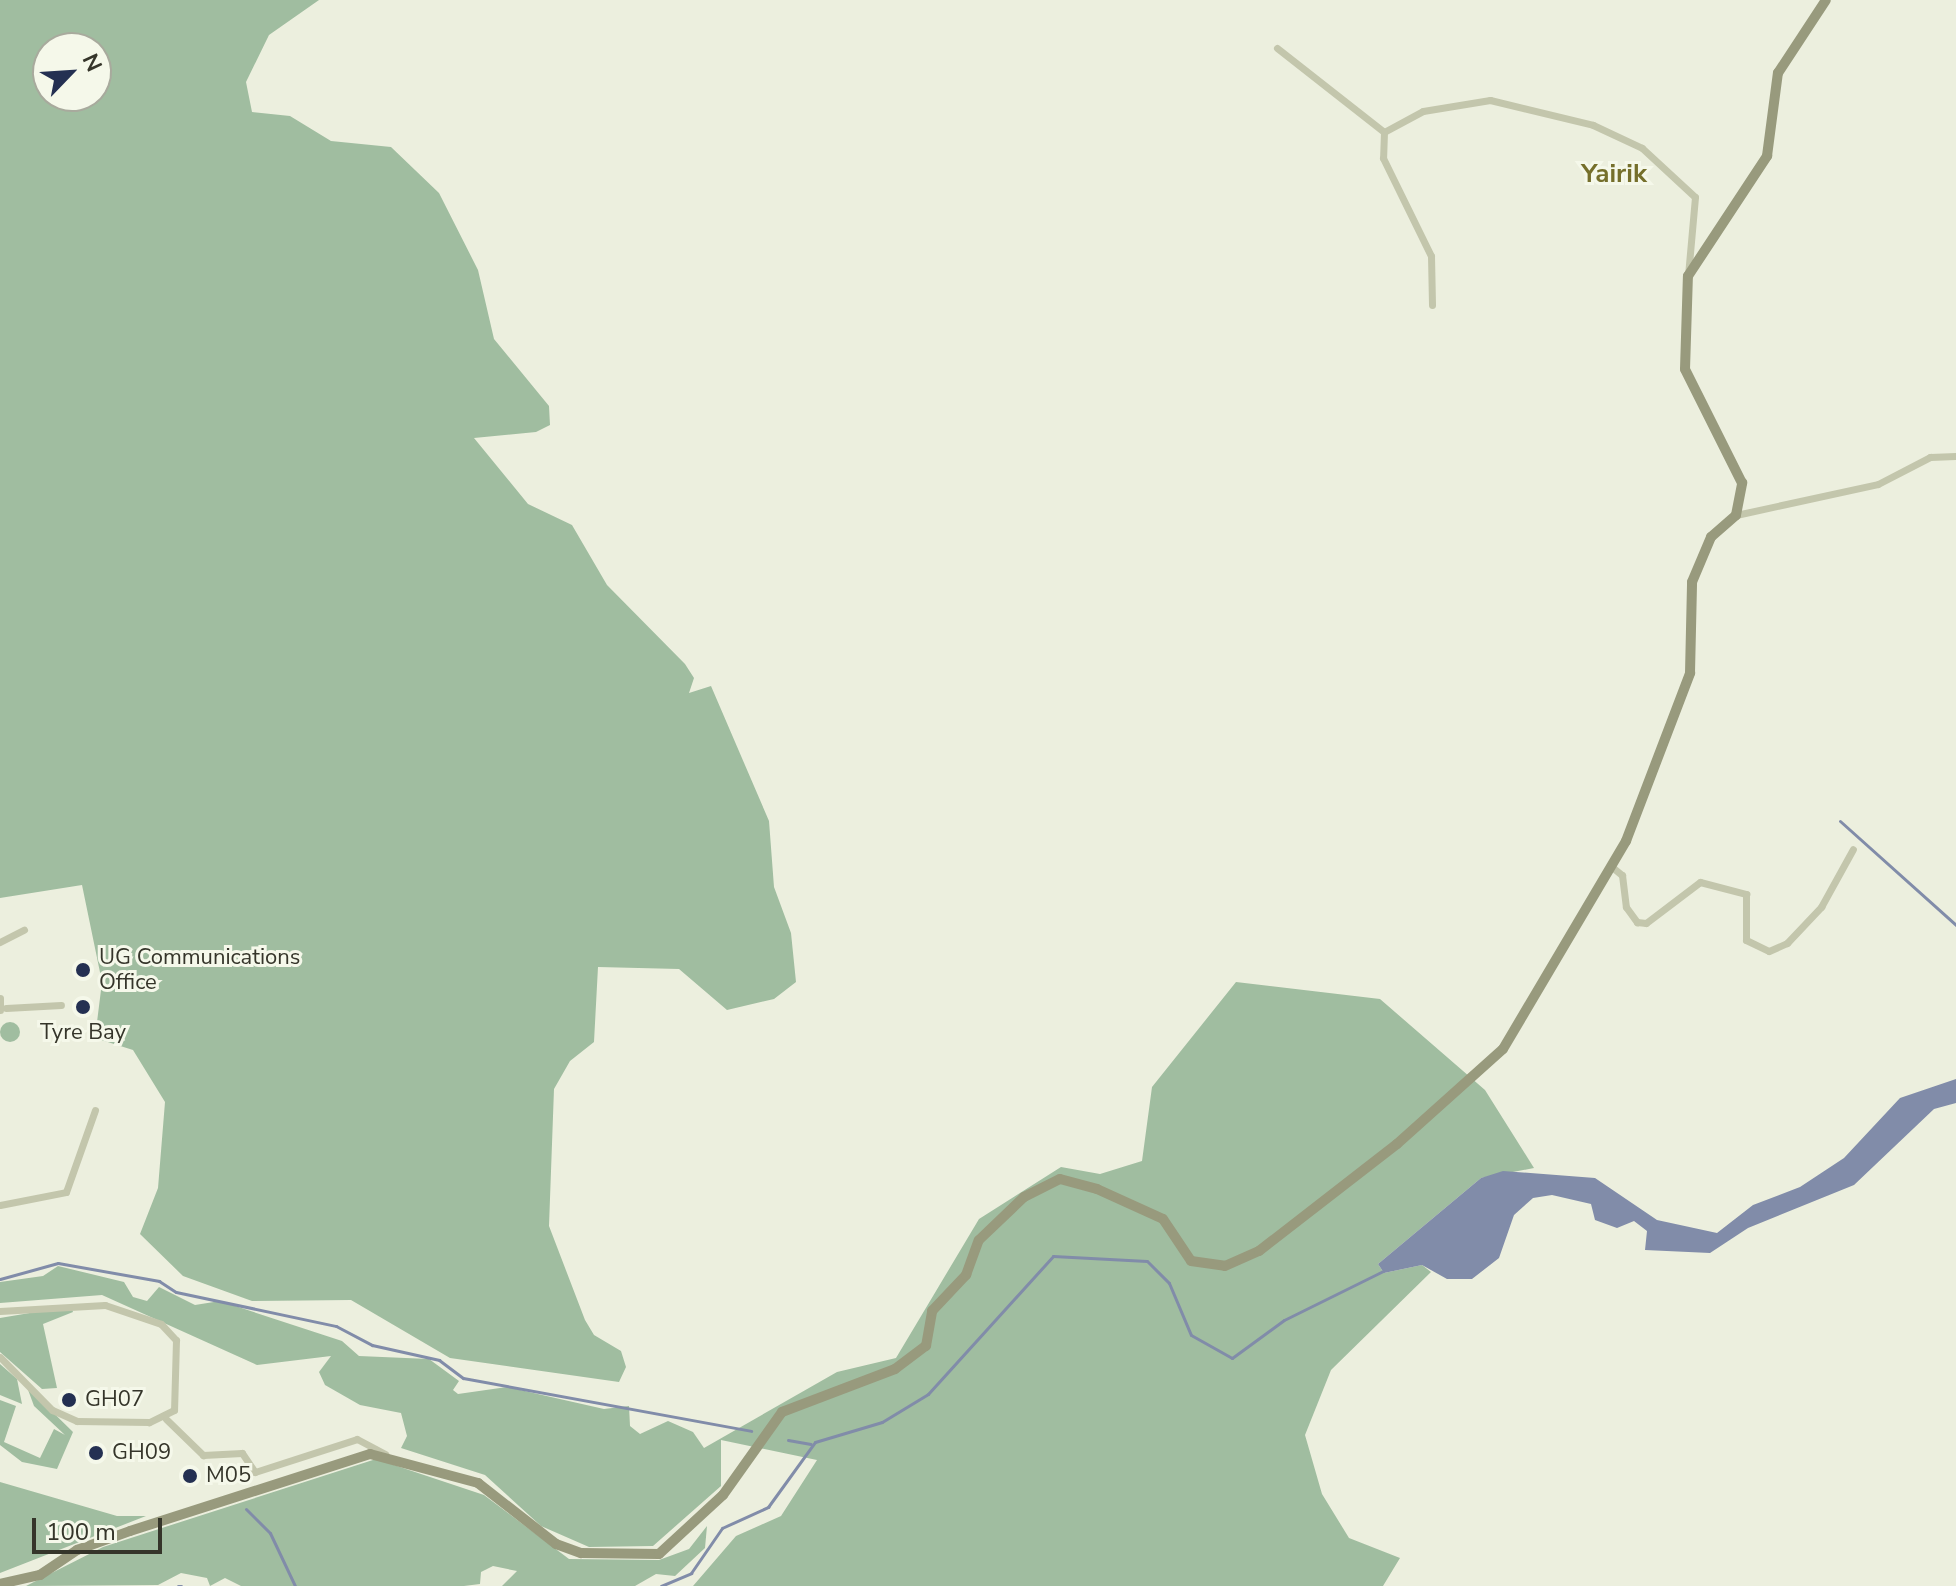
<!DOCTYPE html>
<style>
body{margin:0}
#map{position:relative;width:1956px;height:1586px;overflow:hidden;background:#ecefde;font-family:"Nunito Sans",sans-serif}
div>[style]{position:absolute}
.green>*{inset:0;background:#a0bda0}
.round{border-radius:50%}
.water>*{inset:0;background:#818ca9}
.stream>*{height:3px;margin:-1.5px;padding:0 1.5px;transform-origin:1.5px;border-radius:1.5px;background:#818ca9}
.street>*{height:7px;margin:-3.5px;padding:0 3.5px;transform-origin:3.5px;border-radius:3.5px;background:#c3c6ac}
.secondary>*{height:10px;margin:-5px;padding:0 5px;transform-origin:5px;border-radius:5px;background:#989a7d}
.dots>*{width:22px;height:22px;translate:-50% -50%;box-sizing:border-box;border:4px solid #f5f8ea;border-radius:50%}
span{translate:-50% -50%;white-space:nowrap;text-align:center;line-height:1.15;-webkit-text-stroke:6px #f5f8ea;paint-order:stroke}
.poi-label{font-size:22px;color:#35352a}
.left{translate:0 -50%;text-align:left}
.quarter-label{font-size:26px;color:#756f2b;font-weight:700}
.north{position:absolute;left:32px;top:32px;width:80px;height:80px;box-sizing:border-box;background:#f5f8ea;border:2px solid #a8aa9d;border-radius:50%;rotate:65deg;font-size:22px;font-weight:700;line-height:32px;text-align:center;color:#35352a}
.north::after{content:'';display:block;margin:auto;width:28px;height:36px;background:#243052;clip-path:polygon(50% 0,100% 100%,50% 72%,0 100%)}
.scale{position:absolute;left:32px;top:1518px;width:130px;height:36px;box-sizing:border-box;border:4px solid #35352a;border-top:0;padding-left:10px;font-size:24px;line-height:28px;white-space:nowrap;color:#35352a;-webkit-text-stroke:6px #f5f8ea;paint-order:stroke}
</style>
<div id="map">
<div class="green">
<i style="clip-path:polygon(evenodd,0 0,319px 0,269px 35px,246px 82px,252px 112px,290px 116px,331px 141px,391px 147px,439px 193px,478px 270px,494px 339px,549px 406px,550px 425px,536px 432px,474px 438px,528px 504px,572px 525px,607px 585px,685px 664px,694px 678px,689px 693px,711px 686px,769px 821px,774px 887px,791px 933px,796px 982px,774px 999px,727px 1010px,679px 969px,598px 967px,594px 1042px,570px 1061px,554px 1089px,549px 1226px,585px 1320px,594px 1335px,621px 1351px,626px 1367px,619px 1382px,450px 1358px,351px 1300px,252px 1301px,183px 1276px,140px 1234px,158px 1188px,165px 1102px,133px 1050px,95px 1038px,102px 982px,82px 885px,0 898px,0 0,48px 48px,96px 48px,96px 96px,48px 96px,48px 48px)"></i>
<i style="clip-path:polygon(1236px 982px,1380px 999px,1485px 1090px,1534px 1168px,1481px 1178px,1378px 1264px,1384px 1273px,1422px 1265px,1431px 1272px,1331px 1370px,1305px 1435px,1322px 1494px,1349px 1538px,1400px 1558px,1383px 1586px,693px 1586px,736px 1536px,781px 1516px,817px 1460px,721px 1440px,721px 1486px,653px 1546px,589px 1547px,541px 1526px,485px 1475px,401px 1448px,407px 1436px,401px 1413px,360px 1405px,325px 1385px,319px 1372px,331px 1356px,257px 1365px,102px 1295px,0 1303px,0 1282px,43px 1276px,58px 1266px,124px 1282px,133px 1297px,147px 1301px,159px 1287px,195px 1305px,220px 1301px,342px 1341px,359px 1356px,429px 1359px,459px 1381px,453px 1390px,458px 1394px,507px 1387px,604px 1409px,629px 1406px,630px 1426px,640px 1434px,668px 1421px,693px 1432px,704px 1448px,837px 1372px,896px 1358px,979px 1219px,1061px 1167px,1100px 1174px,1142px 1161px,1152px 1087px)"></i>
<i class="round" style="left:0;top:1022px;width:20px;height:20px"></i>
<i style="clip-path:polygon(71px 1306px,73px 1312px,43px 1324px,57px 1388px,42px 1389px,0 1352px,0 1318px)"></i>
<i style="clip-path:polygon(0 1364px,17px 1379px,22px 1404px,0 1395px)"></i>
<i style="clip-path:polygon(27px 1387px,73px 1432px,57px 1469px,22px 1462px,0 1445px,0 1400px,16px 1406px,4px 1442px,40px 1458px,54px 1429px,65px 1435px,34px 1406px)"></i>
<i style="clip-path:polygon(376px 1459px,484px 1495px,569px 1559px,659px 1560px,689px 1549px,707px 1526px,705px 1548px,675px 1576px,656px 1574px,635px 1586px,502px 1586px,517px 1571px,493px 1566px,481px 1572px,480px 1584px,464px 1586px,241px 1586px,225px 1578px,210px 1586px,207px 1578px,181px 1573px,158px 1585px,26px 1586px,103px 1547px)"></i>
<i style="clip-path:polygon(0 1482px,117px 1516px,146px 1516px,0 1573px)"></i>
</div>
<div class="water">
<i style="clip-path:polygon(1956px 1079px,1956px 1103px,1934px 1109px,1854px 1185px,1748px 1228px,1710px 1253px,1645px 1250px,1647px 1231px,1634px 1221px,1617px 1228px,1595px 1220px,1591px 1204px,1552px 1195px,1533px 1198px,1514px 1215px,1499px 1258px,1472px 1279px,1447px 1279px,1422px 1265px,1384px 1273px,1378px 1264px,1481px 1178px,1503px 1171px,1595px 1178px,1657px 1220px,1717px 1233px,1753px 1205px,1800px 1187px,1844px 1158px,1900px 1098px)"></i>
</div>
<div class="stream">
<i style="left:1840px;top:821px;width:156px;rotate:41.9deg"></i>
<i style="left:0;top:1279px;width:60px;rotate:-15.4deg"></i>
<i style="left:58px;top:1263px;width:103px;rotate:10.1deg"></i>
<i style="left:159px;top:1281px;width:20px;rotate:33deg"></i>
<i style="left:176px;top:1292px;width:164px;rotate:12deg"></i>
<i style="left:336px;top:1326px;width:41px;rotate:27.8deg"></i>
<i style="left:372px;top:1345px;width:69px;rotate:12.6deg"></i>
<i style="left:439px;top:1360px;width:30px;rotate:37deg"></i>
<i style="left:463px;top:1378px;width:293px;rotate:10.4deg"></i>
<i style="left:788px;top:1440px;width:23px;rotate:10deg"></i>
<i style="left:246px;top:1509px;width:34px;rotate:45deg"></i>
<i style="left:270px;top:1533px;width:59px;rotate:64.7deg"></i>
<i style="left:178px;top:1586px;width:3px"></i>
<i style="left:661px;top:1586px;width:33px;rotate:-23deg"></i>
<i style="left:691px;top:1573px;width:55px;rotate:-55.4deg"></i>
<i style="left:722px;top:1528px;width:51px;rotate:-24.5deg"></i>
<i style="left:768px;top:1507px;width:80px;rotate:-54.1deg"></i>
<i style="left:815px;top:1442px;width:70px;rotate:-16.6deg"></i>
<i style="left:882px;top:1422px;width:54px;rotate:-31.3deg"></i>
<i style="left:928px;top:1394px;width:186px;rotate:-47.8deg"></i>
<i style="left:1053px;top:1256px;width:94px;rotate:3deg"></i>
<i style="left:1147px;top:1261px;width:31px;rotate:45deg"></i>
<i style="left:1169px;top:1283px;width:56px;rotate:67.1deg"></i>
<i style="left:1191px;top:1335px;width:47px;rotate:29.3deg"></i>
<i style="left:1232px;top:1358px;width:64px;rotate:-36.2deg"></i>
<i style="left:1284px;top:1320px;width:110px;rotate:-26.3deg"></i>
</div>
<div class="street">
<i style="left:1277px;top:48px;width:136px;rotate:38.1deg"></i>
<i style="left:1384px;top:132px;width:44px;rotate:-28.3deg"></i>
<i style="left:1423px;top:111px;width:68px;rotate:-9.3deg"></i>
<i style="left:1490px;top:100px;width:106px;rotate:13.6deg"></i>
<i style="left:1593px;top:125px;width:54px;rotate:25.1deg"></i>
<i style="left:1642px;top:148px;width:72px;rotate:42.8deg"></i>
<i style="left:1695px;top:197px;width:78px;rotate:95.1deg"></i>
<i style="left:1384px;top:132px;width:26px;rotate:92deg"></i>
<i style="left:1383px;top:158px;width:109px;rotate:63.9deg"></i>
<i style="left:1431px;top:256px;width:49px;rotate:88.8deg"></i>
<i style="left:1736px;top:515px;width:145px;rotate:-12.3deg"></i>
<i style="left:1878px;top:484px;width:59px;rotate:-27.4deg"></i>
<i style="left:1930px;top:457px;width:26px;rotate:-2deg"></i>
<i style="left:1612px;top:867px;width:13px;rotate:39deg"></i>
<i style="left:1622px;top:875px;width:32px;rotate:83deg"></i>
<i style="left:1626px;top:907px;width:19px;rotate:54deg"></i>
<i style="left:1637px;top:922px;width:9px;rotate:6deg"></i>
<i style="left:1646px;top:923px;width:68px;rotate:-37.2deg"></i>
<i style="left:1700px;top:882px;width:48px;rotate:14.6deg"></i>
<i style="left:1746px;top:894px;width:46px;rotate:90deg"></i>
<i style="left:1746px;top:940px;width:25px;rotate:26deg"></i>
<i style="left:1769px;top:951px;width:20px;rotate:-24deg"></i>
<i style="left:1787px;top:943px;width:50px;rotate:-46.6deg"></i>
<i style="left:1821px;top:907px;width:66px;rotate:-61.1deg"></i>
<i style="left:0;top:942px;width:27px;rotate:-27deg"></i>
<i style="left:0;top:998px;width:12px;rotate:90deg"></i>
<i style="left:6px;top:1008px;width:55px;rotate:-3.1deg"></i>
<i style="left:0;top:1205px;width:67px;rotate:-11.1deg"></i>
<i style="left:66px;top:1192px;width:87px;rotate:-70.5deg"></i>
<i style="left:0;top:1311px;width:105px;rotate:-3.3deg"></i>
<i style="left:105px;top:1305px;width:59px;rotate:18.7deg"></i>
<i style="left:161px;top:1324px;width:22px;rotate:47deg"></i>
<i style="left:176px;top:1340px;width:70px;rotate:91.6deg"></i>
<i style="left:174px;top:1410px;width:28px;rotate:154deg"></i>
<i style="left:149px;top:1422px;width:72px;rotate:-179.2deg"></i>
<i style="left:77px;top:1421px;width:27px;rotate:-156deg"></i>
<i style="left:52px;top:1410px;width:74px;rotate:-134.5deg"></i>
<i style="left:166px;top:1419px;width:52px;rotate:44.2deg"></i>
<i style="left:203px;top:1455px;width:39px;rotate:-3deg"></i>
<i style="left:242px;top:1453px;width:23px;rotate:56deg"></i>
<i style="left:255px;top:1472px;width:107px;rotate:-17.9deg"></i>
<i style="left:357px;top:1439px;width:32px;rotate:28deg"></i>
</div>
<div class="secondary">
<i style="left:0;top:1584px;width:41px;rotate:-12.7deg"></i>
<i style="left:40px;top:1575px;width:45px;rotate:-34deg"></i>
<i style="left:77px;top:1550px;width:56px;rotate:-19.7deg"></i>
<i style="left:130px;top:1531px;width:252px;rotate:-17.8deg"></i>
<i style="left:370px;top:1454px;width:112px;rotate:15deg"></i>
<i style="left:478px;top:1483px;width:99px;rotate:38deg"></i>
<i style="left:556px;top:1544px;width:27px;rotate:20deg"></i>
<i style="left:581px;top:1553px;width:78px;rotate:0.7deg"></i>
<i style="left:659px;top:1554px;width:87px;rotate:-42.7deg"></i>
<i style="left:723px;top:1495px;width:102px;rotate:-54.6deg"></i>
<i style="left:782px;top:1412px;width:121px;rotate:-20.8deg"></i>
<i style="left:895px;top:1369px;width:39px;rotate:-37deg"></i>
<i style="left:926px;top:1346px;width:36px;rotate:-80deg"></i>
<i style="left:932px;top:1311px;width:50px;rotate:-46.6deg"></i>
<i style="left:966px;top:1275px;width:37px;rotate:-70deg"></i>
<i style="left:979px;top:1240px;width:62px;rotate:-43.7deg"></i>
<i style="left:1024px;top:1197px;width:40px;rotate:-26.6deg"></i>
<i style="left:1060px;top:1179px;width:38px;rotate:15deg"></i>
<i style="left:1097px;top:1189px;width:72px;rotate:24.4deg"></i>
<i style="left:1163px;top:1219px;width:50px;rotate:56.3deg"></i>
<i style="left:1191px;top:1261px;width:34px;rotate:8deg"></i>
<i style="left:1225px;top:1266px;width:37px;rotate:-24deg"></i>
<i style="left:1259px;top:1251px;width:175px;rotate:-37.8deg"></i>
<i style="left:1397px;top:1144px;width:142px;rotate:-41.9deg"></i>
<i style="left:1503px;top:1049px;width:242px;rotate:-59.4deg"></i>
<i style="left:1626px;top:841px;width:180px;rotate:-69.1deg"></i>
<i style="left:1690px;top:673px;width:91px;rotate:-88.7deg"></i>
<i style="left:1692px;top:582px;width:49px;rotate:-67.1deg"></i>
<i style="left:1711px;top:537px;width:33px;rotate:-41deg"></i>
<i style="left:1736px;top:515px;width:33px;rotate:-79deg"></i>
<i style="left:1742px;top:483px;width:127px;rotate:-116.6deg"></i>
<i style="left:1685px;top:369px;width:93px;rotate:-88.2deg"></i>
<i style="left:1688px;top:276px;width:144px;rotate:-56.6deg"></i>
<i style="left:1767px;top:156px;width:84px;rotate:-82.5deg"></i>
<i style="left:1778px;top:73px;width:87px;rotate:-56.7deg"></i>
</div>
<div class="dots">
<i style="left:83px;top:970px;background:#243052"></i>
<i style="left:83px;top:1007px;background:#243052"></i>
<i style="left:69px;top:1400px;background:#243052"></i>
<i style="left:96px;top:1453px;background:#243052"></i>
<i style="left:190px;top:1476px;background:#243052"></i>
</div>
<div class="poi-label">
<span class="left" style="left:99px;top:970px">UG Communications<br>Office</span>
<span style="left:83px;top:1033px">Tyre Bay</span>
<span class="left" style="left:85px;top:1400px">GH07</span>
<span class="left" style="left:112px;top:1453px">GH09</span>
<span class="left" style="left:206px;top:1476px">M05</span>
</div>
<div class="quarter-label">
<span style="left:1614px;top:174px">Yairik</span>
</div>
<div class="north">N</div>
<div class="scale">100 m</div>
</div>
